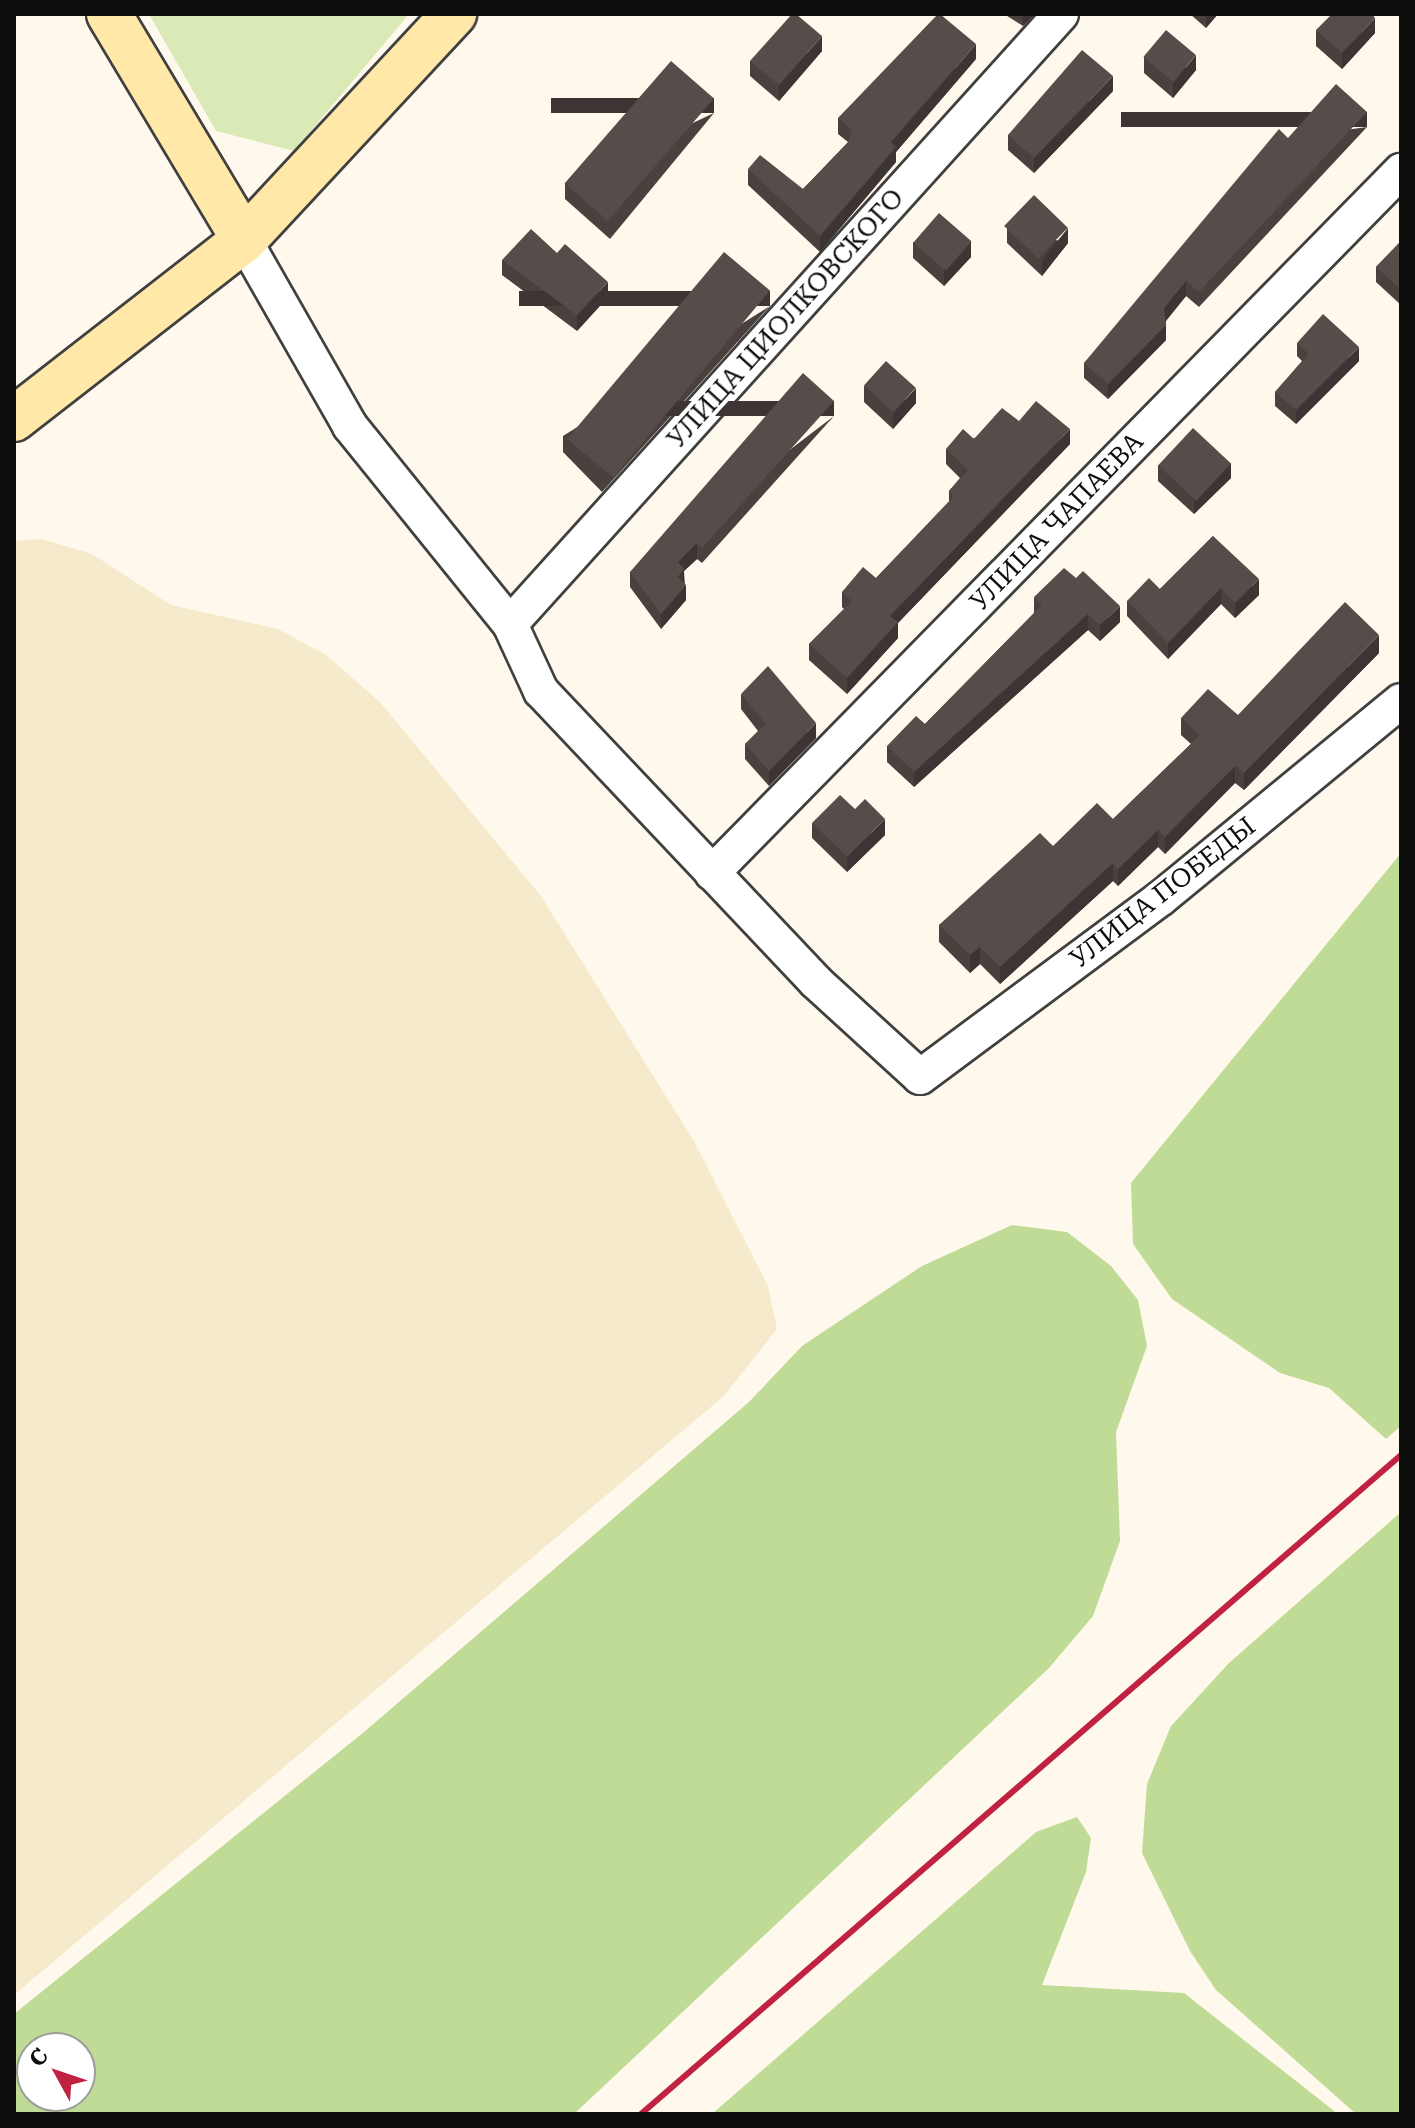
<!DOCTYPE html>
<meta charset="utf-8">
<style>
body{margin:0}
#map{position:relative;width:1415px;height:2128px;overflow:hidden;background:#fff9ed;font-family:"Roboto Serif",serif}
div>[style]{position:absolute}
.farmland>*{inset:0;background:#f5ebcc}
.green>*{inset:0;background:#d9eab6}
.forest>*{inset:0;background:#bfdb95}
.roads{filter:drop-shadow(2px 0 #404040) drop-shadow(-2px 0 #404040) drop-shadow(0 2px #404040) drop-shadow(0 -2px #404040)}
.street>*{height:34px;margin:-17px;padding:0 17px;transform-origin:17px;border-radius:17px;background:#fff}
.secondary>*{height:44px;margin:-22px;padding:0 22px;transform-origin:22px;border-radius:22px;background:#ffe8a8}
.rail>*{height:6px;margin:-3px;padding:0 3px;transform-origin:3px;border-radius:3px;background:#c02242}
.wall>*{inset:0;background:#4a413f}
.shaded-wall>*{inset:0;background:#3c3533;transform-origin:0 0}
.building>*{inset:0;background:#564c49;transform-origin:0 0}
span{translate:-50% -50%;white-space:nowrap;text-align:center;line-height:1.15;-webkit-text-stroke:8px #fff;paint-order:stroke}
.street-label{font-size:26px;color:#0d0d0d}
.frame{position:absolute;inset:0;border:16px solid #0d0d0d;pointer-events:none}
.north{position:absolute;left:16px;top:2032px;width:80px;height:80px;box-sizing:border-box;background:#fff;border:2px solid #9e9e9e;border-radius:50%;rotate:310deg;font-size:22px;font-weight:700;line-height:32px;text-align:center;color:#0d0d0d}
.north::after{content:'';display:block;margin:auto;width:28px;height:36px;background:#c02242;clip-path:polygon(50% 0,100% 100%,50% 72%,0 100%)}
</style>
<div id="map">
<div class="farmland">
<i style="clip-path:polygon(42px 539px,92px 554px,171px 605px,278px 629px,326px 655px,380px 702px,541px 896px,694px 1141px,768px 1286px,777px 1329px,724px 1396px,14px 1995px,14px 541px)"></i>
</div>
<div class="green">
<i style="clip-path:polygon(149px 14px,409px 14px,294px 151px,216px 131px)"></i>
</div>
<div class="forest">
<i style="clip-path:polygon(1401px 853px,1401px 1426px,1386px 1439px,1329px 1388px,1280px 1373px,1172px 1299px,1133px 1244px,1131px 1183px)"></i>
<i style="clip-path:polygon(evenodd,1012px 1225px,1067px 1232px,1111px 1266px,1138px 1300px,1147px 1346px,1116px 1432px,1120px 1541px,1093px 1616px,1049px 1668px,574px 2114px,14px 2114px,14px 2014px,364px 1732px,749px 1402px,802px 1346px,922px 1266px,1012px 1225px,32px 2048px,80px 2048px,80px 2096px,32px 2096px,32px 2048px)"></i>
<i style="clip-path:polygon(1401px 1512px,1401px 2114px,1356px 2114px,1216px 1990px,1190px 1951px,1142px 1853px,1147px 1784px,1171px 1726px,1229px 1663px)"></i>
<i style="clip-path:polygon(1077px 1817px,1091px 1838px,1086px 1872px,1042px 1985px,1184px 1993px,1338px 2114px,712px 2114px,1036px 1832px)"></i>
</div>
<div class="roads">
<div class="street">
<i style="left:244px;top:240px;width:214px;rotate:60.3deg"></i>
<i style="left:350px;top:426px;width:255px;rotate:51.1deg"></i>
<i style="left:510px;top:624px;width:74px;rotate:65.2deg"></i>
<i style="left:541px;top:691px;width:399px;rotate:46.6deg"></i>
<i style="left:815px;top:981px;width:142px;rotate:42.4deg"></i>
<i style="left:920px;top:1077px;width:300px;rotate:-36.6deg"></i>
<i style="left:1161px;top:898px;width:310px;rotate:-39.4deg"></i>
<i style="left:510px;top:624px;width:822px;rotate:-47.91deg"></i>
<i style="left:712px;top:873px;width:984px;rotate:-45.54deg"></i>
</div>
<div class="secondary">
<i style="left:109px;top:14px;width:263px;rotate:59.1deg"></i>
<i style="left:14px;top:419px;width:291px;rotate:-37.9deg"></i>
<i style="left:244px;top:240px;width:309px;rotate:-47.1deg"></i>
</div>
</div>
<div class="rail">
<i style="left:641px;top:2114px;width:1006px;rotate:-40.93deg"></i>
</div>
<div class="wall">
<i style="clip-path:polygon(1004px 14px,1035px 14px,1023px 26px)"></i>
<i style="clip-path:polygon(1190px 14px,1218px 14px,1206px 28px)"></i>
<i style="clip-path:polygon(1316px 30px,1375px 33px,1342px 69px,1316px 46px)"></i>
<i style="clip-path:polygon(822px 51px,779px 101px,750px 76px,750px 61px)"></i>
<i style="clip-path:polygon(1144px 57px,1196px 70px,1173px 98px,1144px 73px)"></i>
<i style="clip-path:polygon(976px 59px,896px 152px,896px 162px,820px 252px,748px 185px,748px 169px,803px 189px,848px 142px,838px 134px,838px 118px)"></i>
<i style="clip-path:polygon(1113px 91px,1034px 173px,1008px 150px,1008px 135px)"></i>
<i style="clip-path:polygon(714px 113px,610px 239px,565px 199px,565px 183px)"></i>
<i style="clip-path:polygon(1367px 127px,1199px 307px,1186px 296px,1166px 321px,1166px 340px,1108px 399px,1084px 378px,1084px 363px,1288px 138px)"></i>
<i style="clip-path:polygon(1007px 228px,1068px 243px,1042px 276px,1007px 243px)"></i>
<i style="clip-path:polygon(1401px 241px,1401px 305px,1376px 282px,1376px 267px)"></i>
<i style="clip-path:polygon(913px 242px,971px 257px,944px 286px,913px 258px)"></i>
<i style="clip-path:polygon(502px 260px,608px 297px,577px 331px,502px 275px)"></i>
<i style="clip-path:polygon(770px 306px,602px 492px,563px 452px,563px 436px)"></i>
<i style="clip-path:polygon(1297px 343px,1359px 361px,1296px 424px,1275px 406px,1275px 392px,1302px 361px,1297px 356px)"></i>
<i style="clip-path:polygon(864px 386px,916px 403px,893px 429px,864px 402px)"></i>
<i style="clip-path:polygon(834px 416px,702px 563px,697px 559px,684px 571px,686px 600px,661px 629px,630px 587px,630px 572px)"></i>
<i style="clip-path:polygon(1019px 421px,1070px 444px,898px 623px,898px 638px,847px 694px,809px 660px,809px 644px,844px 609px,842px 607px,842px 592px,876px 578px,949px 502px,949px 491px,960px 478px,946px 464px,946px 449px)"></i>
<i style="clip-path:polygon(1158px 465px,1231px 478px,1194px 514px,1158px 481px)"></i>
<i style="clip-path:polygon(1213px 536px,1259px 595px,1235px 618px,1221px 604px,1168px 659px,1127px 616px,1127px 601px,1160px 589px)"></i>
<i style="clip-path:polygon(1034px 597px,1120px 622px,1100px 641px,1088px 630px,914px 787px,887px 762px,887px 746px,925px 724px,1034px 613px)"></i>
<i style="clip-path:polygon(1379px 653px,1244px 790px,1235px 783px,1165px 854px,1158px 847px,1118px 886px,1113px 881px,1000px 984px,980px 964px,970px 973px,939px 942px,939px 925px,1053px 846px,1113px 819px,1191px 744px,1181px 735px,1181px 718px,1238px 715px)"></i>
<i style="clip-path:polygon(741px 694px,816px 738px,769px 786px,745px 759px,745px 744px,758px 731px,741px 709px)"></i>
<i style="clip-path:polygon(812px 823px,885px 835px,847px 872px,812px 838px)"></i>
</div>
<div class="shaded-wall">
<i style="clip-path:polygon(1023px 14px,1035px 14px,1023px 26px)"></i>
<i style="clip-path:polygon(1206px 14px,1218px 14px,1206px 28px)"></i>
<i style="clip-path:polygon(1375px 18px,1375px 33px,1342px 69px,1342px 53px)"></i>
<i style="clip-path:polygon(822px 36px,822px 51px,779px 101px,779px 85px)"></i>
<i style="clip-path:polygon(976px 44px,976px 59px,896px 152px,896px 162px,820px 252px,820px 236px,891px 142px)"></i>
<i style="clip-path:polygon(1196px 55px,1196px 70px,1173px 98px,1173px 83px)"></i>
<i style="clip-path:polygon(1113px 76px,1113px 91px,1034px 173px,1034px 158px)"></i>
<i style="left:714px;top:98px;width:15px;height:163px;rotate:90deg"></i>
<i style="left:1367px;top:112px;width:15px;height:246px;rotate:90deg"></i>
<i style="clip-path:polygon(1068px 228px,1068px 243px,1042px 276px,1042px 260px)"></i>
<i style="clip-path:polygon(971px 241px,971px 257px,944px 286px,944px 270px)"></i>
<i style="clip-path:polygon(1186px 281px,1186px 296px,1164px 323px,1164px 308px)"></i>
<i style="clip-path:polygon(608px 282px,608px 297px,577px 331px,577px 315px)"></i>
<i style="left:770px;top:291px;width:15px;height:251px;rotate:90deg"></i>
<i style="clip-path:polygon(1166px 325px,1166px 340px,1108px 399px,1108px 384px)"></i>
<i style="clip-path:polygon(1359px 347px,1359px 361px,1296px 424px,1296px 410px)"></i>
<i style="clip-path:polygon(916px 388px,916px 403px,893px 429px,893px 413px)"></i>
<i style="left:834px;top:401px;width:15px;height:198px;rotate:90deg"></i>
<i style="clip-path:polygon(1070px 429px,1070px 444px,898px 623px,898px 638px,847px 694px,847px 678px,890px 616px)"></i>
<i style="clip-path:polygon(1231px 463px,1231px 478px,1194px 514px,1194px 499px)"></i>
<i style="clip-path:polygon(697px 543px,697px 559px,684px 571px,684px 585px,678px 592px,678px 562px)"></i>
<i style="clip-path:polygon(1259px 579px,1259px 595px,1235px 618px,1235px 603px)"></i>
<i style="clip-path:polygon(686px 585px,686px 600px,661px 629px,661px 614px)"></i>
<i style="clip-path:polygon(1221px 588px,1221px 604px,1168px 659px,1168px 643px)"></i>
<i style="clip-path:polygon(1120px 606px,1120px 622px,1100px 641px,1100px 625px)"></i>
<i style="clip-path:polygon(1088px 614px,1088px 630px,914px 787px,914px 772px)"></i>
<i style="clip-path:polygon(1379px 635px,1379px 653px,1244px 790px,1244px 773px)"></i>
<i style="clip-path:polygon(816px 723px,816px 738px,769px 786px,769px 771px)"></i>
<i style="clip-path:polygon(1235px 766px,1235px 783px,1165px 854px,1165px 837px)"></i>
<i style="clip-path:polygon(885px 819px,885px 835px,847px 872px,847px 857px)"></i>
<i style="clip-path:polygon(1158px 830px,1158px 847px,1118px 886px,1118px 869px)"></i>
<i style="clip-path:polygon(1113px 863px,1113px 881px,1000px 984px,1000px 967px)"></i>
<i style="clip-path:polygon(980px 947px,980px 964px,970px 973px,970px 955px)"></i>
</div>
<div class="building">
<i style="clip-path:polygon(792px 14px,796px 14px,822px 36px,779px 85px,750px 61px)"></i>
<i style="clip-path:polygon(938px 14px,940px 14px,976px 44px,891px 142px,896px 147px,820px 236px,748px 169px,760px 155px,803px 189px,848px 143px,852px 130px,838px 118px)"></i>
<i style="clip-path:polygon(1332px 14px,1372px 14px,1375px 18px,1342px 53px,1316px 30px)"></i>
<i style="left:1166px;top:30px;width:39px;height:35px;rotate:40deg"></i>
<i style="clip-path:polygon(1082px 50px,1113px 76px,1034px 158px,1008px 135px)"></i>
<i style="left:671px;top:61px;width:57px;height:162px;rotate:41deg"></i>
<i style="clip-path:polygon(1336px 84px,1367px 112px,1199px 292px,1186px 281px,1164px 308px,1166px 325px,1108px 384px,1084px 363px,1279px 129px,1288px 138px)"></i>
<i style="left:1034px;top:195px;width:47px;height:43px;rotate:44deg"></i>
<i style="left:939px;top:213px;width:43px;height:39px;rotate:41deg"></i>
<i style="clip-path:polygon(531px 229px,557px 253px,565px 244px,608px 282px,577px 315px,502px 260px)"></i>
<i style="clip-path:polygon(1401px 241px,1401px 290px,1376px 267px)"></i>
<i style="left:724px;top:252px;width:60px;height:244px;rotate:40deg"></i>
<i style="clip-path:polygon(1323px 314px,1359px 347px,1296px 410px,1275px 392px,1309px 354px,1297px 343px)"></i>
<i style="left:886px;top:361px;width:40px;height:33px;rotate:42deg"></i>
<i style="clip-path:polygon(803px 373px,834px 401px,702px 548px,697px 543px,678px 562px,684px 569px,678px 577px,686px 585px,661px 614px,630px 572px)"></i>
<i style="clip-path:polygon(1036px 401px,1070px 429px,890px 616px,898px 622px,847px 678px,809px 644px,852px 601px,842px 592px,863px 567px,876px 578px,954px 496px,949px 491px,968px 470px,946px 449px,963px 429px,974px 439px,1002px 408px,1019px 421px)"></i>
<i style="left:1193px;top:428px;width:52px;height:51px;rotate:43deg"></i>
<i style="clip-path:polygon(1213px 536px,1259px 579px,1235px 603px,1221px 588px,1168px 643px,1127px 601px,1149px 578px,1160px 589px)"></i>
<i style="clip-path:polygon(1064px 568px,1076px 578px,1083px 571px,1120px 606px,1100px 625px,1088px 614px,914px 772px,887px 746px,916px 716px,925px 724px,1042px 605px,1034px 597px)"></i>
<i style="clip-path:polygon(1345px 602px,1379px 635px,1244px 773px,1235px 766px,1165px 837px,1158px 830px,1118px 869px,1113px 863px,1000px 967px,980px 947px,970px 955px,939px 925px,1040px 833px,1053px 846px,1097px 803px,1113px 819px,1200px 735px,1181px 718px,1208px 689px,1238px 715px)"></i>
<i style="clip-path:polygon(768px 666px,816px 723px,769px 771px,745px 744px,766px 724px,741px 694px)"></i>
<i style="clip-path:polygon(840px 795px,855px 809px,865px 799px,885px 819px,847px 857px,812px 823px)"></i>
</div>
<div class="street-label">
<span style="left:786px;top:319px;rotate:-48deg">УЛИЦА ЦИОЛКОВСКОГО</span>
<span style="left:1057px;top:522px;rotate:-46deg">УЛИЦА ЧАПАЕВА</span>
<span style="left:1163px;top:893px;rotate:-38deg">УЛИЦА ПОБЕДЫ</span>
</div>
<div class="frame"></div>
<div class="north">С</div>
</div>
